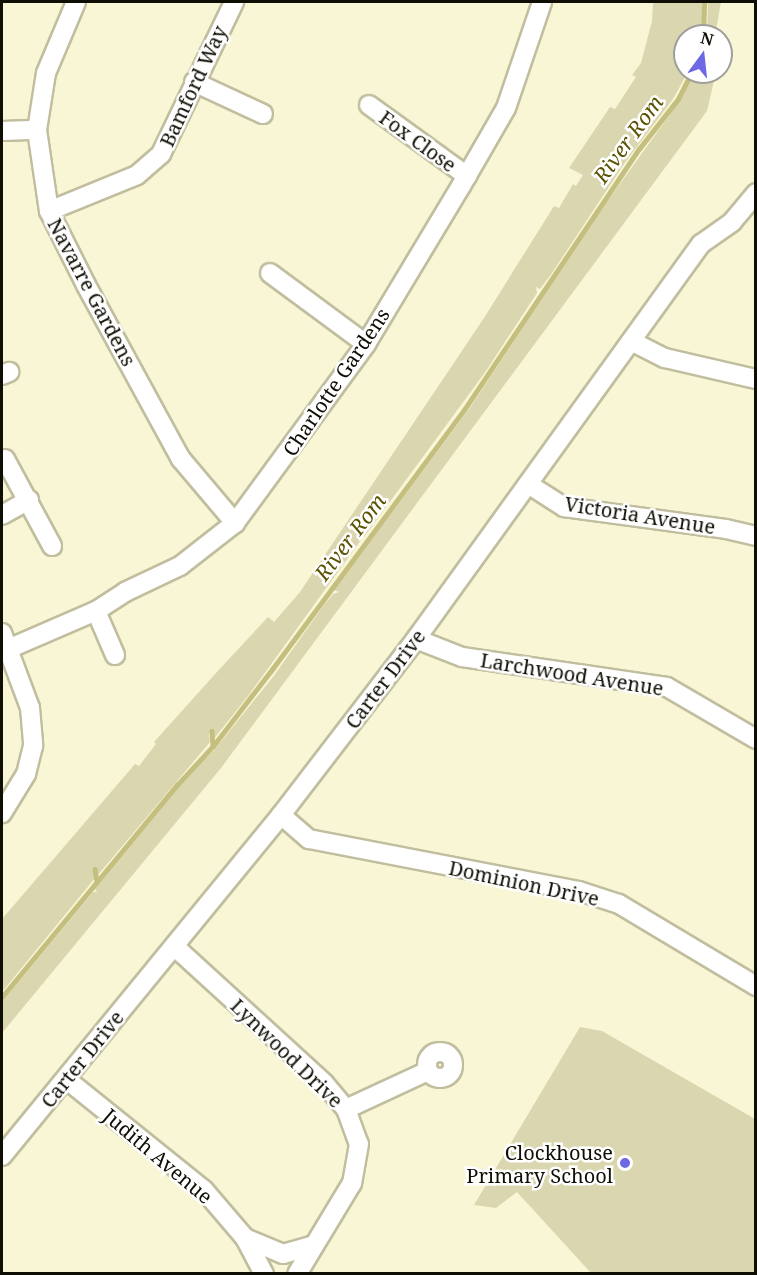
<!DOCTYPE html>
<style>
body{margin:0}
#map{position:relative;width:757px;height:1275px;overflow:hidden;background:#f9f6d6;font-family:"Noto Serif",serif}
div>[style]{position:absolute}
.green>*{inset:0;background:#dad6b0}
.stream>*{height:4.5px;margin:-2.25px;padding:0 2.25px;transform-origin:2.25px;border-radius:2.25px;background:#c5bf7f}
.roads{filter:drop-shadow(2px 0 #c1be9f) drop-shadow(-2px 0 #c1be9f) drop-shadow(0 2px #c1be9f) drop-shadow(0 -2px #c1be9f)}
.street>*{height:18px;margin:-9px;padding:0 9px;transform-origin:9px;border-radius:9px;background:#fff}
.street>.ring{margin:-9px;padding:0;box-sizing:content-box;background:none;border:18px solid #fff;border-radius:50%}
.dots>*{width:16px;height:16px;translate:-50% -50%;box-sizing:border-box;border:3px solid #fff;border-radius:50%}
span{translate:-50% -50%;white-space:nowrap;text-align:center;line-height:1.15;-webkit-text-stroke:5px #fff;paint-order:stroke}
.street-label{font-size:20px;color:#0f0e04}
.poi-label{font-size:20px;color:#0f0e04}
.right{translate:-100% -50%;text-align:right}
.water-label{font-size:21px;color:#5a5200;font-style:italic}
.frame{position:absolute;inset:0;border:3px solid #0f0e04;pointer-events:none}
.north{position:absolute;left:673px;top:24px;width:60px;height:60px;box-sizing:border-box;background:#fff;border:2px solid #9f9f9b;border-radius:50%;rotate:15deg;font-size:16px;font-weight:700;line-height:24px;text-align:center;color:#0f0e04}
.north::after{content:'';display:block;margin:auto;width:21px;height:27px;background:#6d68e3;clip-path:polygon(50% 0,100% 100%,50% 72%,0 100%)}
</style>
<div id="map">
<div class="green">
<i style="clip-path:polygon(653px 2px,702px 2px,703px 21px,699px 36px,685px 36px,685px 72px,688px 72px,673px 99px,624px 164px,552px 273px,540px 289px,536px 287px,537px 293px,486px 371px,364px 537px,361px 529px,359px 531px,361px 540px,248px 696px,213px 740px,212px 732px,209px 734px,210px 742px,98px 875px,95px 868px,95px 878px,2px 992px,2px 919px,135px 764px,139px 766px,156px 744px,154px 742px,216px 673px,268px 617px,274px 622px,300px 592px,484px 318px,554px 206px,559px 208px,573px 184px,576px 186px,583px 175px,569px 168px,610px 107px,615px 109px,636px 77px,632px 75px,641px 63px,652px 21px)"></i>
<i style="clip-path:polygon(708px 2px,721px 2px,715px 36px,707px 36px)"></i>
<i style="clip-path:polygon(695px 72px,716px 72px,707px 111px,221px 768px,2px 1033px,2px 1002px,93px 892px,97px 892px,95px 889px,185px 779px,214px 750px,273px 677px,324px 605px,333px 594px,339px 592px,334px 590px,469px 409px,596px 217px,676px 106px)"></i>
<i style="clip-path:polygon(580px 1027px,602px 1031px,755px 1119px,755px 1273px,591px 1273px,517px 1192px,496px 1208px,474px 1205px)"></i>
</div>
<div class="stream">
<i style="left:703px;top:36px;width:34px;rotate:-88deg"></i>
<i style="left:212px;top:731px;width:15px;rotate:86deg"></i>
<i style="left:95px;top:869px;width:12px;rotate:81deg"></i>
<i style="left:2px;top:997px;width:275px;rotate:-50.5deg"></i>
<i style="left:177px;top:785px;width:53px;rotate:-47.3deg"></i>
<i style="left:213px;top:746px;width:98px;rotate:-52.4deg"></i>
<i style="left:273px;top:668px;width:321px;rotate:-53.5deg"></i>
<i style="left:464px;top:410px;width:314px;rotate:-56.2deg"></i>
<i style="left:639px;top:149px;width:63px;rotate:-52deg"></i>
<i style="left:678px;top:99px;width:30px;rotate:-63deg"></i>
</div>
<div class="roads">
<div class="street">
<i style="left:76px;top:2px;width:77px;rotate:112.9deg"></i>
<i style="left:46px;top:73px;width:58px;rotate:99deg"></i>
<i style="left:37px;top:130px;width:82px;rotate:81.6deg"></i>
<i style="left:49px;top:211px;width:83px;rotate:63.4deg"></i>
<i style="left:86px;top:285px;width:198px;rotate:61.4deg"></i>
<i style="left:181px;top:459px;width:84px;rotate:49.8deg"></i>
<i style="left:194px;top:82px;width:76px;rotate:24.9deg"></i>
<i style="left:369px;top:105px;width:121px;rotate:35.9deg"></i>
<i style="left:2px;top:131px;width:35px;rotate:-2deg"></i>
<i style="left:49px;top:211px;width:95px;rotate:-22.2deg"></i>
<i style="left:137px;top:175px;width:32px;rotate:-41deg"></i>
<i style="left:161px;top:154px;width:169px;rotate:-64.3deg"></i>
<i style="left:270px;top:273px;width:119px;rotate:36.5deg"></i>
<i style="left:631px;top:341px;width:38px;rotate:27deg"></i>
<i style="left:665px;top:358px;width:93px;rotate:13deg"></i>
<i style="left:2px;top:375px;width:8px;rotate:-23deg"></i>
<i style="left:5px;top:459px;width:99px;rotate:61.6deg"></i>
<i style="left:528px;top:484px;width:43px;rotate:32.6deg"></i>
<i style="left:564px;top:507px;width:163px;rotate:7.7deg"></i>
<i style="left:726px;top:529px;width:31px;rotate:13deg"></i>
<i style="left:2px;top:515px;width:31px;rotate:-29deg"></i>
<i style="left:96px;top:611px;width:48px;rotate:66.6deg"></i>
<i style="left:2px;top:633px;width:80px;rotate:69.5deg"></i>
<i style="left:30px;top:708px;width:38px;rotate:85deg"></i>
<i style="left:33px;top:746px;width:29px;rotate:104deg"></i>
<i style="left:26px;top:774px;width:46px;rotate:121.6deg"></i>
<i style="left:416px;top:639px;width:49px;rotate:21.4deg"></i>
<i style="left:462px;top:657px;width:207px;rotate:8.3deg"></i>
<i style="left:667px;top:687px;width:103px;rotate:30.3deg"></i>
<i style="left:8px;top:649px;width:96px;rotate:-23.4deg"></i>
<i style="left:96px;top:611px;width:35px;rotate:-33deg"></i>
<i style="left:125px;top:592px;width:61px;rotate:-25.3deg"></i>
<i style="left:180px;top:566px;width:70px;rotate:-38deg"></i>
<i style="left:235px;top:523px;width:222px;rotate:-53.8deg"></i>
<i style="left:366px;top:344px;width:184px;rotate:-59deg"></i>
<i style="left:461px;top:186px;width:90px;rotate:-60deg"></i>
<i style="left:506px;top:108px;width:112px;rotate:-71.2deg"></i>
<i style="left:281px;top:815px;width:37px;rotate:41deg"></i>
<i style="left:309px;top:839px;width:275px;rotate:10.9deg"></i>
<i style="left:579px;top:891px;width:42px;rotate:18deg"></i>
<i style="left:619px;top:904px;width:160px;rotate:30.9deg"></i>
<i style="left:174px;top:946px;width:203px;rotate:42.4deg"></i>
<i style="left:324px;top:1083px;width:34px;rotate:50deg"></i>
<i style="left:346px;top:1109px;width:37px;rotate:70deg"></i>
<i style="left:359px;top:1144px;width:40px;rotate:100deg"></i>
<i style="left:352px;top:1183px;width:106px;rotate:121.1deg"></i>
<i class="ring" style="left:427px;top:1052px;width:8px;height:8px"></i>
<i style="left:66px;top:1079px;width:177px;rotate:38.8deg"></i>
<i style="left:204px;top:1190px;width:63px;rotate:49.5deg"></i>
<i style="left:245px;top:1238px;width:41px;rotate:22.8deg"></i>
<i style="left:283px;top:1254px;width:32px;rotate:-16deg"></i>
<i style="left:346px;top:1109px;width:90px;rotate:-24.9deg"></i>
<i style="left:2px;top:1156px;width:441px;rotate:-50.7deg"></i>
<i style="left:281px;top:815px;width:222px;rotate:-52.5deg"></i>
<i style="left:416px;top:639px;width:487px;rotate:-54.2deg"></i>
<i style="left:701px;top:244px;width:38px;rotate:-35deg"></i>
<i style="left:732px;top:222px;width:38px;rotate:-50deg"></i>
<i style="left:245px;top:1238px;width:41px;rotate:62.2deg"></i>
</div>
</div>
<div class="dots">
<i style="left:625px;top:1163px;background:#6d68e3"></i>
</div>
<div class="street-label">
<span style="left:193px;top:86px;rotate:-65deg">Bamford Way</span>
<span style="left:418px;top:141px;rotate:36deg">Fox Close</span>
<span style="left:92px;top:292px;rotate:62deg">Navarre Gardens</span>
<span style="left:336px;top:382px;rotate:-56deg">Charlotte Gardens</span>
<span style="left:640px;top:515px;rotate:9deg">Victoria Avenue</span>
<span style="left:572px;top:674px;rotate:9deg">Larchwood Avenue</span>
<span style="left:385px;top:679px;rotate:-53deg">Carter Drive</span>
<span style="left:524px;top:883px;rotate:12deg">Dominion Drive</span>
<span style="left:287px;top:1053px;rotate:44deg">Lynwood Drive</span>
<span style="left:82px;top:1059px;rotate:-51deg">Carter Drive</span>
<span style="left:158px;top:1156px;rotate:40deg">Judith Avenue</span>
</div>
<div class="poi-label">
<span class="right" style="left:613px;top:1164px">Clockhouse<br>Primary School</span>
</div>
<div class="water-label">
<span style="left:628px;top:139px;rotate:-54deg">River Rom</span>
<span style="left:350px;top:537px;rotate:-53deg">River Rom</span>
</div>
<div class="frame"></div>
<div class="north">N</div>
</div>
